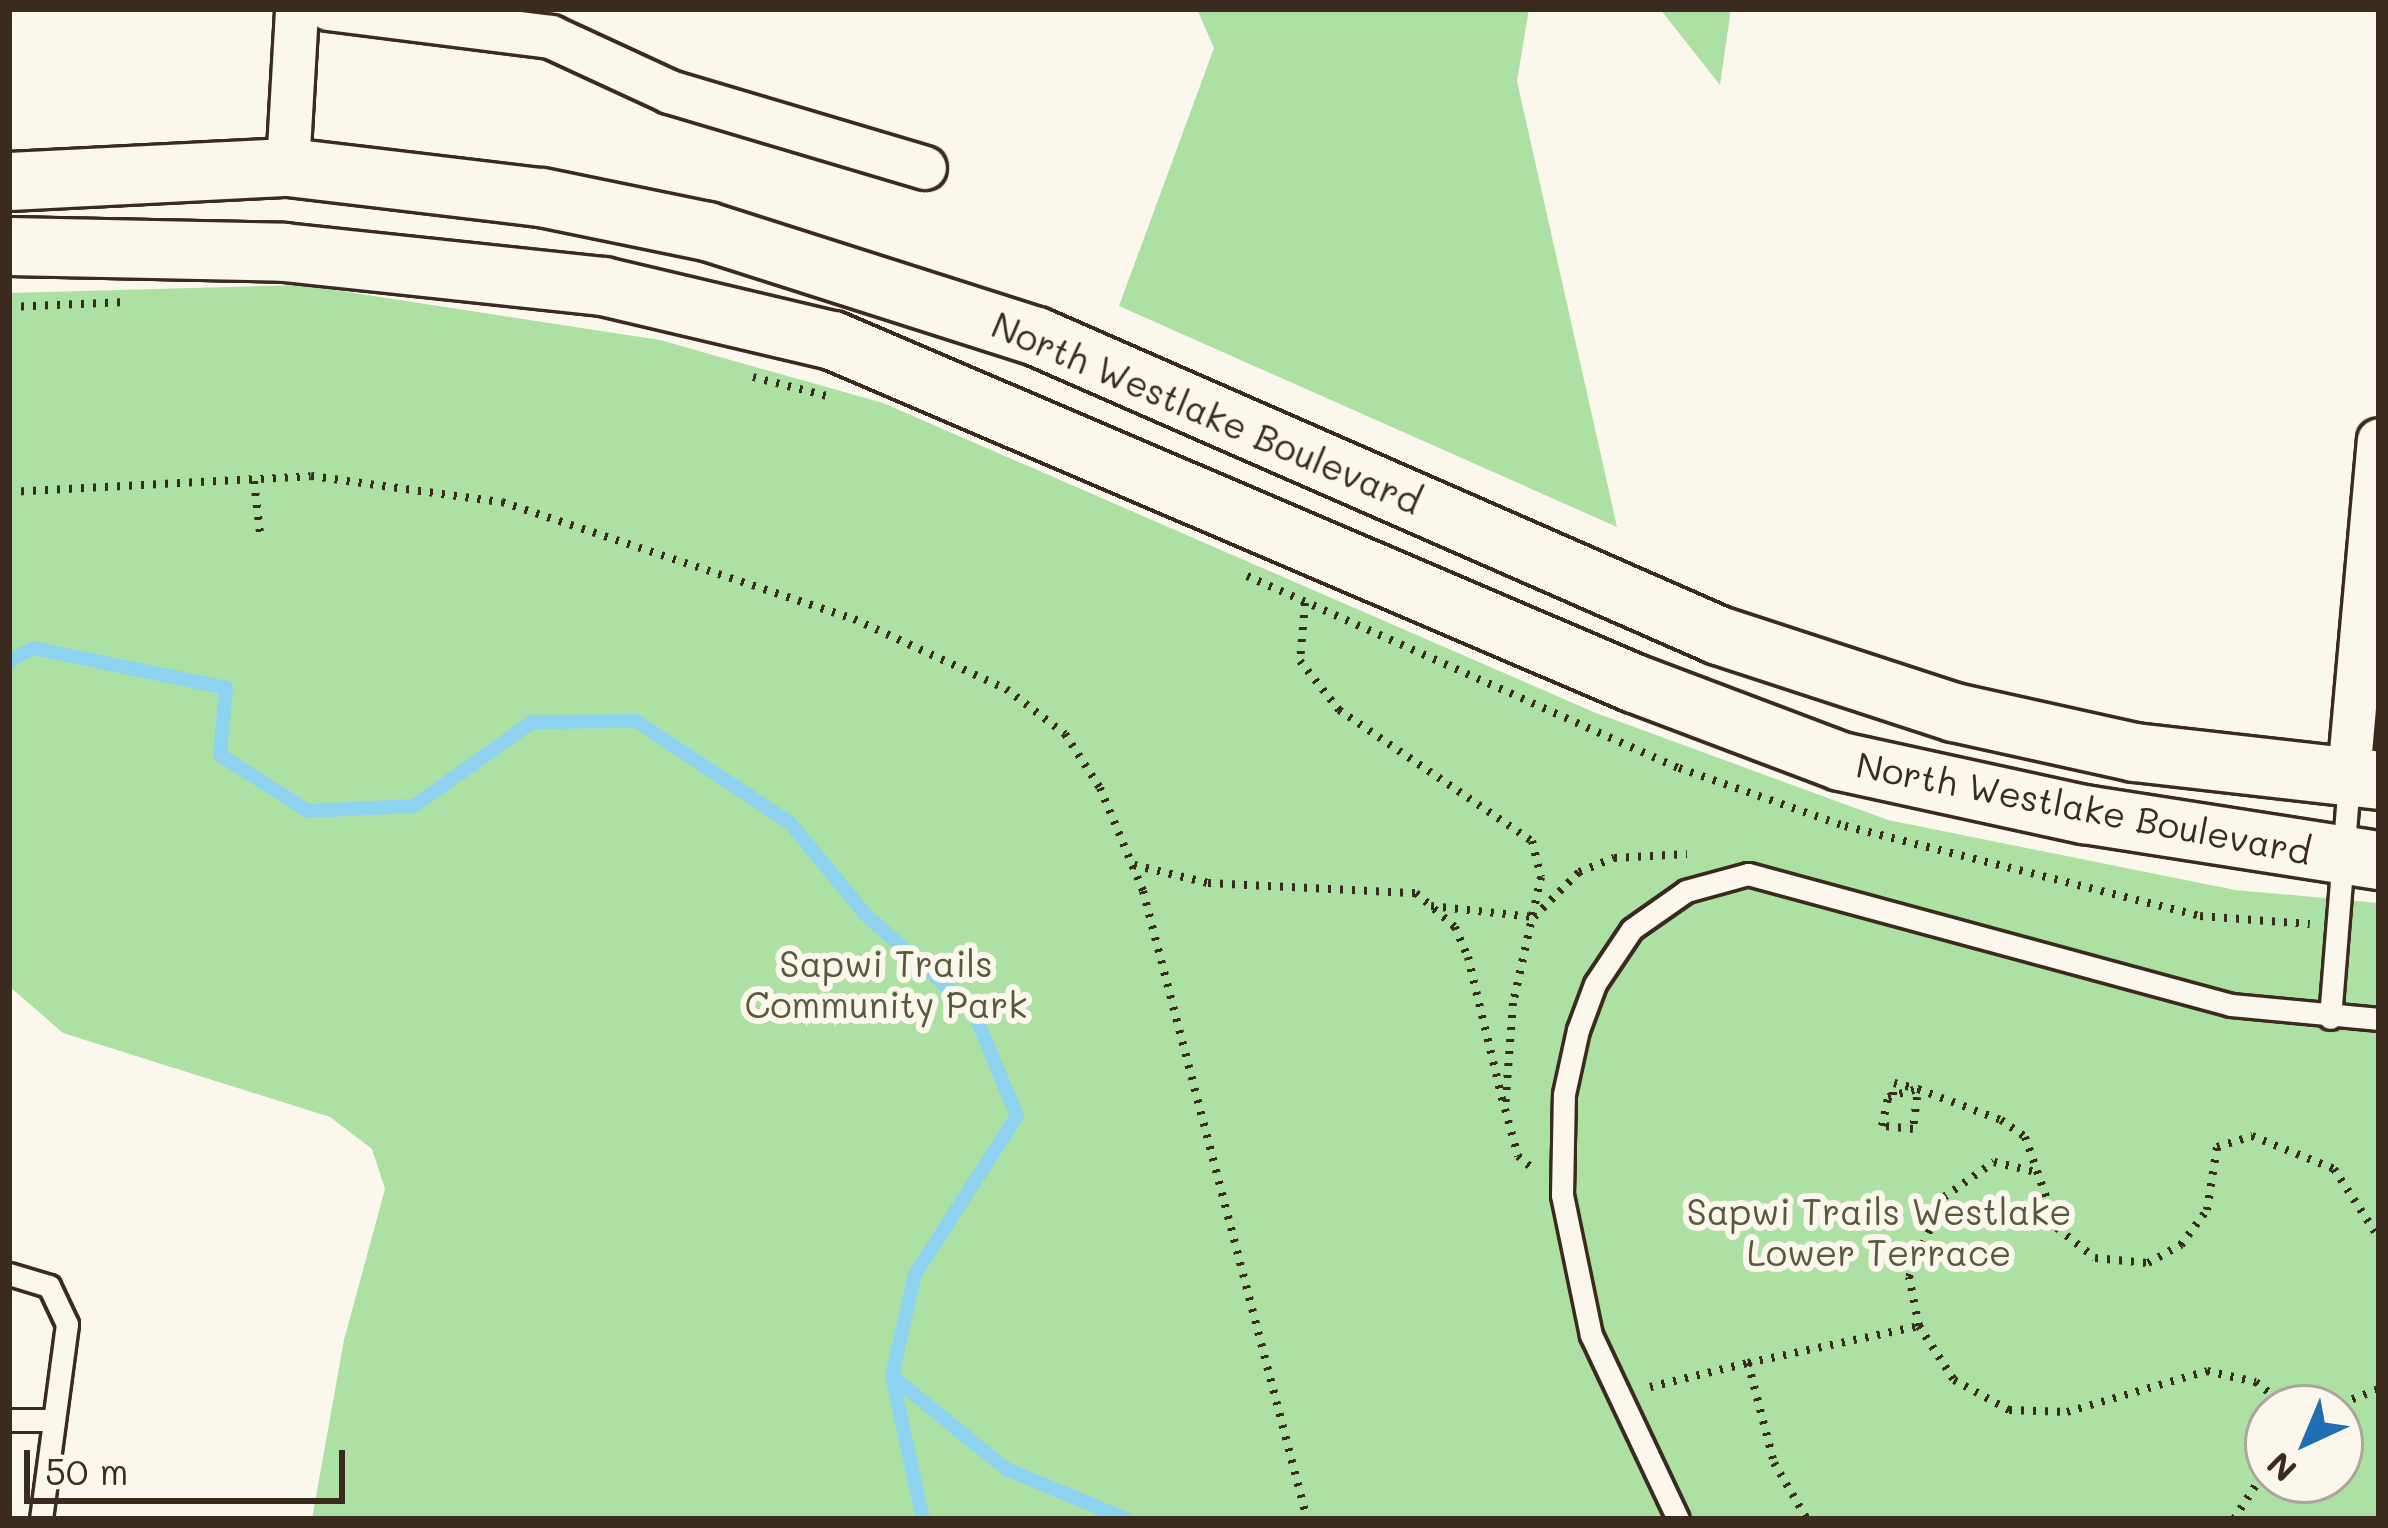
<!DOCTYPE html>
<style>
body{margin:0}
#map{position:relative;width:2388px;height:1528px;overflow:hidden;background:#fbf7ec;font-family:Mali,sans-serif}
div>[style]{position:absolute}
.green>*{inset:0;background:#ade1a3}
.stream>*{height:14px;margin:-7px;padding:0 7px;transform-origin:7px;border-radius:7px;background:#8dd3ef}
.path>*{height:8px;margin-top:-4px;transform-origin:0;background:repeating-linear-gradient(90deg,#3b2a1e 0 3px,transparent 0 12px)}
.roads{filter:drop-shadow(3px 0 #3b2a1e) drop-shadow(-3px 0 #3b2a1e) drop-shadow(0 3px #3b2a1e) drop-shadow(0 -3px #3b2a1e)}
.service>*{height:21px;margin:-10.5px;padding:0 10.5px;transform-origin:10.5px;border-radius:10.5px;background:#fbf7ec}
.minor>*{height:42px;margin:-21px;padding:0 21px;transform-origin:21px;border-radius:21px;background:#fbf7ec}
.secondary>*{height:57px;margin:-28.5px;padding:0 28.5px;transform-origin:28.5px;border-radius:28.5px;background:#fbf7ec}
span{translate:-50% -50%;white-space:nowrap;text-align:center;line-height:1.15;-webkit-text-stroke:12px #fbf7ec;paint-order:stroke}
.street-label{font-size:36px;color:#3b2a1e}
.park-label{font-size:36px;color:#58583f}
.frame{position:absolute;inset:0;border:12px solid #3b2a1e;pointer-events:none}
.north{position:absolute;left:2244px;top:1384px;width:120px;height:120px;box-sizing:border-box;background:#fbf7ec;border:3px solid #aea59a;border-radius:50%;rotate:224deg;font-size:33px;font-weight:700;line-height:48px;text-align:center;color:#3b2a1e}
.north::after{content:'';display:block;margin:auto;width:42px;height:54px;background:#1f6fb2;clip-path:polygon(50% 0,100% 100%,50% 72%,0 100%)}
.scale{position:absolute;left:24px;top:1450px;width:321px;height:54px;box-sizing:border-box;border:6px solid #3b2a1e;border-top:0;padding-left:15px;font-size:36px;line-height:42px;white-space:nowrap;color:#3b2a1e;-webkit-text-stroke:9px #fbf7ec;paint-order:stroke}
</style>
<div id="map">
<div class="green">
<i style="clip-path:polygon(1197px 9px,1529px 9px,1517px 81px,1617px 527px,1119px 306px,1214px 48px)"></i>
<i style="clip-path:polygon(1660px 9px,1731px 9px,1720px 85px)"></i>
<i style="clip-path:polygon(evenodd,302px 285px,660px 340px,883px 403px,1596px 713px,1888px 820px,2235px 890px,2379px 903px,2379px 1519px,312px 1519px,344px 1340px,385px 1189px,372px 1149px,330px 1117px,63px 1033px,9px 986px,9px 293px,302px 285px,2268px 1408px,2340px 1408px,2340px 1480px,2268px 1480px,2268px 1408px)"></i>
</div>
<div class="stream">
<i style="left:9px;top:661px;width:27px;rotate:-28deg"></i>
<i style="left:33px;top:648px;width:197px;rotate:11.7deg"></i>
<i style="left:226px;top:688px;width:67px;rotate:95.1deg"></i>
<i style="left:220px;top:755px;width:104px;rotate:32.5deg"></i>
<i style="left:308px;top:811px;width:106px;rotate:-2.7deg"></i>
<i style="left:414px;top:806px;width:145px;rotate:-35.4deg"></i>
<i style="left:532px;top:722px;width:104px;rotate:-0.6deg"></i>
<i style="left:636px;top:721px;width:185px;rotate:33.5deg"></i>
<i style="left:790px;top:823px;width:119px;rotate:50.4deg"></i>
<i style="left:866px;top:915px;width:143px;rotate:41.6deg"></i>
<i style="left:973px;top:1010px;width:115px;rotate:67.5deg"></i>
<i style="left:1017px;top:1116px;width:188px;rotate:122.8deg"></i>
<i style="left:915px;top:1274px;width:105px;rotate:102.7deg"></i>
<i style="left:892px;top:1376px;width:146px;rotate:77.8deg"></i>
<i style="left:892px;top:1376px;width:147px;rotate:39.2deg"></i>
<i style="left:1006px;top:1469px;width:130px;rotate:22.6deg"></i>
</div>
<div class="path">
<i style="left:9px;top:307px;width:118px;rotate:-2.4deg"></i>
<i style="left:753px;top:377px;width:81px;rotate:14.4deg"></i>
<i style="left:254px;top:481px;width:52px;rotate:83.4deg"></i>
<i style="left:9px;top:492px;width:302px;rotate:-3deg"></i>
<i style="left:311px;top:476px;width:193px;rotate:7.8deg"></i>
<i style="left:502px;top:502px;width:371px;rotate:18.4deg"></i>
<i style="left:854px;top:619px;width:167px;rotate:24.7deg"></i>
<i style="left:1006px;top:689px;width:74px;rotate:37.3deg"></i>
<i style="left:1065px;top:734px;width:64px;rotate:57.1deg"></i>
<i style="left:1100px;top:788px;width:112px;rotate:67.3deg"></i>
<i style="left:1143px;top:891px;width:649px;rotate:75.36deg"></i>
<i style="left:1247px;top:576px;width:473px;rotate:24deg"></i>
<i style="left:1679px;top:768px;width:176px;rotate:19.3deg"></i>
<i style="left:1845px;top:826px;width:366px;rotate:14.2deg"></i>
<i style="left:2200px;top:916px;width:110px;rotate:4.2deg"></i>
<i style="left:1305px;top:603px;width:58px;rotate:94.9deg"></i>
<i style="left:1300px;top:661px;width:63px;rotate:51.5deg"></i>
<i style="left:1339px;top:710px;width:233px;rotate:34.2deg"></i>
<i style="left:1532px;top:841px;width:37px;rotate:76deg"></i>
<i style="left:1541px;top:877px;width:129px;rotate:102.5deg"></i>
<i style="left:1513px;top:1003px;width:106px;rotate:94.3deg"></i>
<i style="left:1505px;top:1109px;width:49px;rotate:74.5deg"></i>
<i style="left:1518px;top:1156px;width:20px;rotate:41deg"></i>
<i style="left:1134px;top:865px;width:76px;rotate:13.7deg"></i>
<i style="left:1208px;top:883px;width:208px;rotate:2.8deg"></i>
<i style="left:1416px;top:893px;width:52px;rotate:41.1deg"></i>
<i style="left:1455px;top:927px;width:33px;rotate:67deg"></i>
<i style="left:1468px;top:957px;width:150px;rotate:76.5deg"></i>
<i style="left:1431px;top:906px;width:104px;rotate:6.1deg"></i>
<i style="left:1534px;top:917px;width:64px;rotate:-45deg"></i>
<i style="left:1579px;top:872px;width:38px;rotate:-22deg"></i>
<i style="left:1614px;top:858px;width:73px;rotate:-3.1deg"></i>
<i style="left:1893px;top:1095px;width:12px;rotate:-85deg"></i>
<i style="left:1894px;top:1083px;width:25px;rotate:14deg"></i>
<i style="left:1917px;top:1097px;width:32px;rotate:97deg"></i>
<i style="left:1913px;top:1129px;width:31px;rotate:-174deg"></i>
<i style="left:1882px;top:1126px;width:30px;rotate:-78deg"></i>
<i style="left:1888px;top:1097px;width:31px;rotate:-15deg"></i>
<i style="left:1918px;top:1089px;width:89px;rotate:20.5deg"></i>
<i style="left:2001px;top:1120px;width:29px;rotate:35deg"></i>
<i style="left:2025px;top:1137px;width:96px;rotate:70.6deg"></i>
<i style="left:2057px;top:1228px;width:48px;rotate:38.3deg"></i>
<i style="left:2095px;top:1258px;width:53px;rotate:5.4deg"></i>
<i style="left:2148px;top:1263px;width:38px;rotate:-29deg"></i>
<i style="left:2181px;top:1245px;width:44px;rotate:-53.4deg"></i>
<i style="left:2207px;top:1210px;width:64px;rotate:-81deg"></i>
<i style="left:2217px;top:1147px;width:37px;rotate:-17deg"></i>
<i style="left:2252px;top:1136px;width:88px;rotate:21.9deg"></i>
<i style="left:2334px;top:1169px;width:82px;rotate:56.9deg"></i>
<i style="left:1919px;top:1326px;width:64px;rotate:57.1deg"></i>
<i style="left:1954px;top:1380px;width:63px;rotate:28.6deg"></i>
<i style="left:2009px;top:1410px;width:58px;rotate:2deg"></i>
<i style="left:2067px;top:1412px;width:146px;rotate:-16.3deg"></i>
<i style="left:2207px;top:1371px;width:50px;rotate:12.7deg"></i>
<i style="left:2256px;top:1382px;width:41px;rotate:39.1deg"></i>
<i style="left:1748px;top:1363px;width:175px;rotate:-12.2deg"></i>
<i style="left:1919px;top:1326px;width:50px;rotate:-101.5deg"></i>
<i style="left:1909px;top:1277px;width:87px;rotate:-66.4deg"></i>
<i style="left:1944px;top:1197px;width:61px;rotate:-35deg"></i>
<i style="left:1994px;top:1162px;width:47px;rotate:13.4deg"></i>
<i style="left:1650px;top:1387px;width:101px;rotate:-13.8deg"></i>
<i style="left:1748px;top:1363px;width:103px;rotate:75.4deg"></i>
<i style="left:1774px;top:1463px;width:65px;rotate:59.5deg"></i>
<i style="left:2330px;top:1408px;width:53px;rotate:-21.2deg"></i>
<i style="left:2234px;top:1519px;width:63px;rotate:-57.3deg"></i>
</div>
<div class="roads">
<div class="service">
<i style="left:2330px;top:1018px;width:237px;rotate:-85.4deg"></i>
<i style="left:9px;top:1274px;width:42px;rotate:16.7deg"></i>
<i style="left:49px;top:1286px;width:42px;rotate:64.7deg"></i>
<i style="left:67px;top:1324px;width:197px;rotate:97.6deg"></i>
<i style="left:9px;top:1420px;width:45px"></i>
<i style="left:1678px;top:1519px;width:204px;rotate:-115.3deg"></i>
<i style="left:1591px;top:1335px;width:143px;rotate:-101.7deg"></i>
<i style="left:1562px;top:1195px;width:101px;rotate:-88.9deg"></i>
<i style="left:1564px;top:1094px;width:66px;rotate:-77.7deg"></i>
<i style="left:1578px;top:1030px;width:49px;rotate:-69.7deg"></i>
<i style="left:1595px;top:984px;width:66px;rotate:-56.1deg"></i>
<i style="left:1632px;top:929px;width:66px;rotate:-35.1deg"></i>
<i style="left:1686px;top:891px;width:64px;rotate:-15.3deg"></i>
<i style="left:1748px;top:874px;width:500px;rotate:15.17deg"></i>
<i style="left:2231px;top:1005px;width:149px;rotate:5.4deg"></i>
</div>
<div class="minor">
<i style="left:329px;top:9px;width:224px;rotate:7.2deg"></i>
<i style="left:551px;top:37px;width:131px;rotate:24.8deg"></i>
<i style="left:670px;top:92px;width:266px;rotate:16.6deg"></i>
<i style="left:288px;top:167px;width:158px;rotate:-86.7deg"></i>
<i style="left:2349px;top:775px;width:336px;rotate:-84.9deg"></i>
</div>
<div class="secondary">
<i style="left:9px;top:181px;width:279px;rotate:-2.9deg"></i>
<i style="left:288px;top:167px;width:255px;rotate:6.8deg"></i>
<i style="left:541px;top:197px;width:169px;rotate:11.6deg"></i>
<i style="left:707px;top:231px;width:345px;rotate:17.7deg"></i>
<i style="left:1036px;top:336px;width:745px;rotate:23.67deg"></i>
<i style="left:1718px;top:635px;width:248px;rotate:18.1deg"></i>
<i style="left:1954px;top:712px;width:184px;rotate:12.5deg"></i>
<i style="left:2134px;top:752px;width:247px;rotate:6.5deg"></i>
<i style="left:9px;top:246px;width:275px;rotate:1.2deg"></i>
<i style="left:284px;top:252px;width:321px;rotate:6.1deg"></i>
<i style="left:603px;top:286px;width:235px;rotate:13.3deg"></i>
<i style="left:832px;top:340px;width:872px;rotate:23.16deg"></i>
<i style="left:1634px;top:683px;width:220px;rotate:20.7deg"></i>
<i style="left:1840px;top:761px;width:250px;rotate:12.3deg"></i>
<i style="left:2084px;top:814px;width:299px;rotate:8.9deg"></i>
</div>
</div>
<div class="street-label">
<span style="left:1207px;top:412px;rotate:23deg">North Westlake Boulevard</span>
<span style="left:2084px;top:807px;rotate:11deg">North Westlake Boulevard</span>
</div>
<div class="park-label">
<span style="left:886px;top:983px">Sapwi Trails<br>Community Park</span>
<span style="left:1879px;top:1231px">Sapwi Trails Westlake<br>Lower Terrace</span>
</div>
<div class="frame"></div>
<div class="north">N</div>
<div class="scale">50 m</div>
</div>
